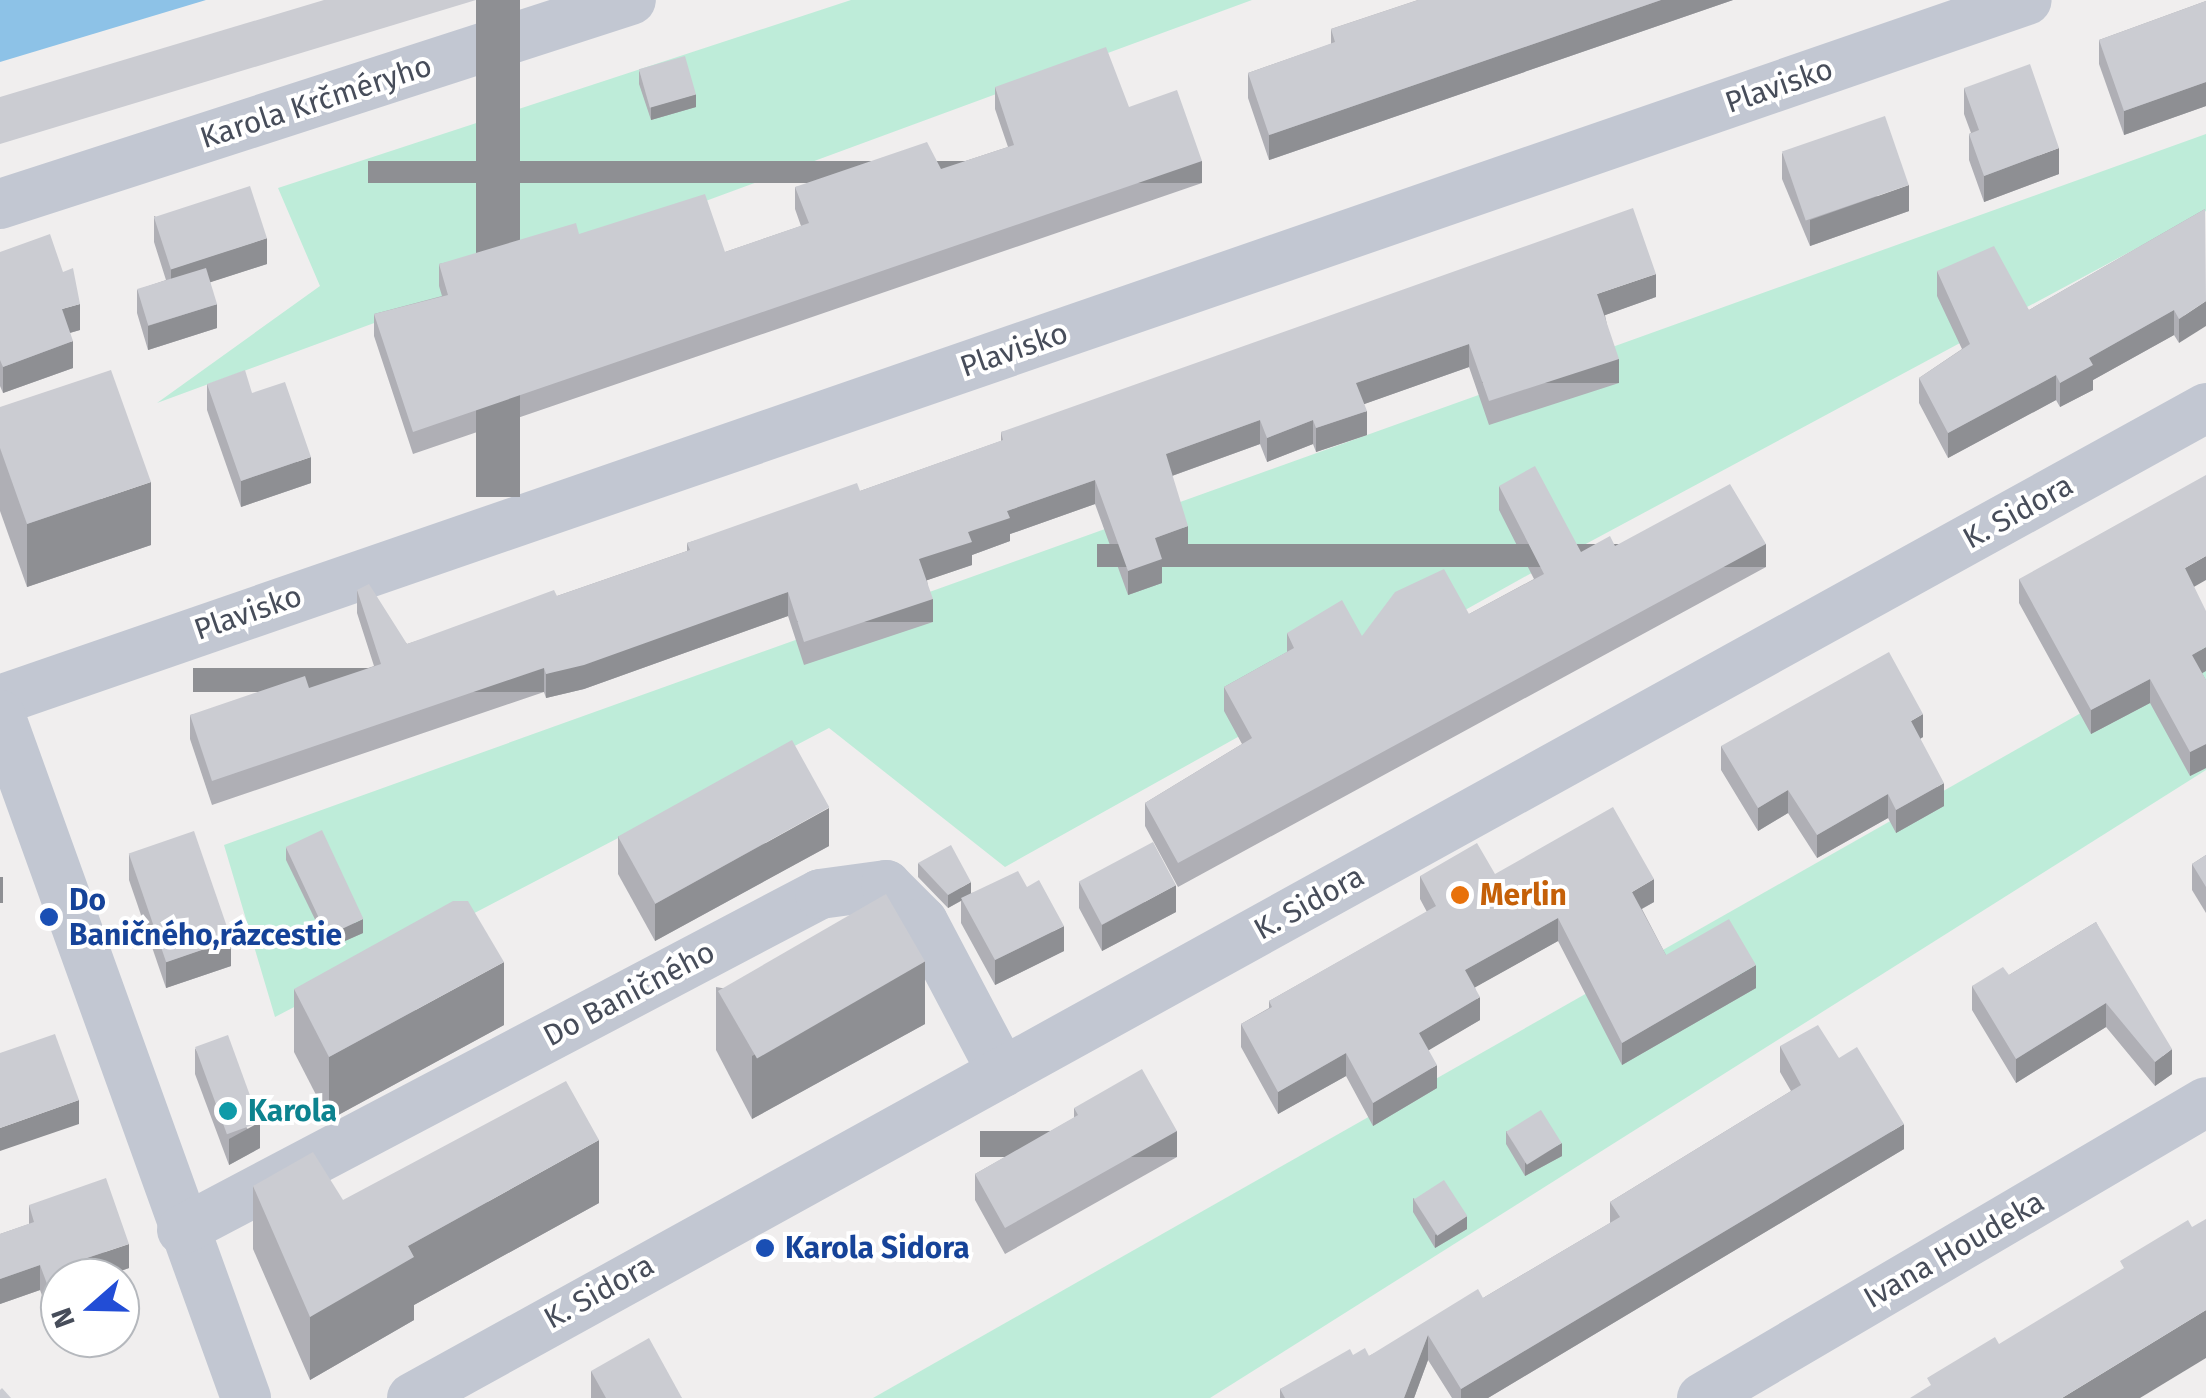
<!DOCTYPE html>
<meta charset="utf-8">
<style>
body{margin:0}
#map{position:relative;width:2206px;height:1398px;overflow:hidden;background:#f0eeee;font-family:"Fira Sans",sans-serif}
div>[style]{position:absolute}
.green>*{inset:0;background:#beecd9}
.water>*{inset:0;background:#8dc2e7}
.minor>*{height:50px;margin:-25px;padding:0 25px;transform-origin:25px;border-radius:25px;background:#c2c7d2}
.wall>*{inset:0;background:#afafb5}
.shaded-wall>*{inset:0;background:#8e8f93;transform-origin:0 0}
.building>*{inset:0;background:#cbccd2;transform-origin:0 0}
.dots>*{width:28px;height:28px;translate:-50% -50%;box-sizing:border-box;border:5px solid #fff;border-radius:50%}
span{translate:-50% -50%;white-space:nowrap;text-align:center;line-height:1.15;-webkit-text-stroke:8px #fff;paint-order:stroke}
.street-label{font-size:30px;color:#474d5a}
.food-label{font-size:30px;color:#c56008;font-weight:700}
.left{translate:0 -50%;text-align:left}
.transit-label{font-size:30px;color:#164399;font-weight:700}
.culture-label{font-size:30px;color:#0d838f;font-weight:700}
.north{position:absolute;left:40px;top:1258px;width:100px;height:100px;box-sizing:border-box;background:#fff;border:2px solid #b5b8bd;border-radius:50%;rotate:250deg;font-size:28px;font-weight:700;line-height:40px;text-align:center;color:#474d5a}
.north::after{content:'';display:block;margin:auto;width:35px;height:45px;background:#224dd6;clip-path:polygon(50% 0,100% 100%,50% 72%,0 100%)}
</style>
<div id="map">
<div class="green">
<i style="clip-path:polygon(851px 0,1252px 0,157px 403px,320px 286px,278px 188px)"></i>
<i style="clip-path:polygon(2206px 134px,2206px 211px,1528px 575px,1005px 867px,829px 728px,275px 1017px,224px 845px)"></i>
<i style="clip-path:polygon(2206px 642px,2206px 770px,1210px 1398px,873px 1398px)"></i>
</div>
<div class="water">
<i style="clip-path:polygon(0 0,206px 0,0 62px)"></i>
</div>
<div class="minor">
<i style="left:0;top:204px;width:663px;rotate:-17.92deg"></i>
<i style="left:0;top:700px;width:2144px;rotate:-19.05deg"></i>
<i style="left:0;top:715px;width:726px;rotate:70.19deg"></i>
<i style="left:182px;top:1230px;width:721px;rotate:-27.77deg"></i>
<i style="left:820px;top:894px;width:67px;rotate:-7.8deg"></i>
<i style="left:886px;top:885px;width:52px;rotate:45deg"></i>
<i style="left:923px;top:922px;width:170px;rotate:62.2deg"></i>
<i style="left:412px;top:1398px;width:2049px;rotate:-28.89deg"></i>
<i style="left:1702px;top:1398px;width:584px;rotate:-30.43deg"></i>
</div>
<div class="wall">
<i style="clip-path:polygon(1418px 0,1733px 0,1269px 160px,1248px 98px,1248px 73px,1331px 44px,1331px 29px)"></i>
<i style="clip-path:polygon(2206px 1px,2206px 106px,2124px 135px,2099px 64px,2099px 40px)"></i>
<i style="clip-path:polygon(639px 71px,696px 107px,651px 120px,639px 84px)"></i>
<i style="clip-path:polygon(995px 87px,1129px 107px,1202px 183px,413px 454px,374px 336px,374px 314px,442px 296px,439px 286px,439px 264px,579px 234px,725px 252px,801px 226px,795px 209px,795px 187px,941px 169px,1008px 147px,995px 109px)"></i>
<i style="clip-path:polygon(1964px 88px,2059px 174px,1984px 202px,1969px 160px,1969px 134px,1971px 133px,1964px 114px)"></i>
<i style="clip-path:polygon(1782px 153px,1909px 211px,1810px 246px,1782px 179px)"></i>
<i style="clip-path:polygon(2205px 209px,2179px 343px,2174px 335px,2093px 380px,2093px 390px,2060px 407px,2056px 400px,1948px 458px,1919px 403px,1919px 378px,1962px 349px,1937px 296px,1937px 271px,2029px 310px)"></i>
<i style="clip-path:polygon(154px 216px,267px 264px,210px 282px,217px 328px,148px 350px,137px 313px,137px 290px,166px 280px,154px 242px)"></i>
<i style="clip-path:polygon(0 252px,80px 330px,70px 333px,73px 368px,3px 393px,0 386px)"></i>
<i style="clip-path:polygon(1656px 297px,1605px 315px,1619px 383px,1489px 425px,1469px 367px,1364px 404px,1367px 435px,1316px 452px,1313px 444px,1267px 462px,1260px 444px,1172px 476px,1188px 550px,1162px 559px,1162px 583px,1128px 595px,1095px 504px,1010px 534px,1010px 541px,972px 555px,972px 565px,927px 580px,933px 622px,804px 665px,788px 616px,584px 689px,546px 698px,544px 692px,212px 805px,190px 739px,190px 715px,309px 688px,374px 666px,357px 613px,357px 590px,407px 644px,557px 596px,687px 551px,687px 543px,860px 491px,1001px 441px,1001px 432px)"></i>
<i style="clip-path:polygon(207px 384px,252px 393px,311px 483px,241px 507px,207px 410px)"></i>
<i style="clip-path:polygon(0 407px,151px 545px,27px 587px,0 511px)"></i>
<i style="clip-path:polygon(1499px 486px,1581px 552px,1615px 546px,1766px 567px,1178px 887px,1145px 826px,1145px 803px,1242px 744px,1224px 711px,1224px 687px,1287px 652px,1287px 633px,1362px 636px,1469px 614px,1534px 579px,1499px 510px)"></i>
<i style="clip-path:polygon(2019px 579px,2194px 587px,2202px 673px,2206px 680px,2206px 768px,2190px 776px,2150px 703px,2091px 734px,2019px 603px)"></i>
<i style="clip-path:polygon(1923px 737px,1920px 739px,1944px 806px,1896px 833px,1888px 818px,1817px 858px,1788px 813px,1758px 831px,1721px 770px,1721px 746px)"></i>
<i style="clip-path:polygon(618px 836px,829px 846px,655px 941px,618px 874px)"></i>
<i style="clip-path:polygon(286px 847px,363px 933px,329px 948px,286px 860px)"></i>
<i style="clip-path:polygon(129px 854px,231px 966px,166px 988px,129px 880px)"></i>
<i style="clip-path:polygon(2206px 855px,2206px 913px,2192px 890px,2192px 864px)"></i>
<i style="clip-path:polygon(918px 863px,971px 893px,1027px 887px,1064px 951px,995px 985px,961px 923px,961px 901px,948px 908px,918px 877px)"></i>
<i style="clip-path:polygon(1495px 874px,1654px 902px,1642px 909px,1666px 955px,1756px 988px,1622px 1065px,1558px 941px,1475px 987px,1480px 1020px,1428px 1050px,1437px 1088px,1373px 1126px,1346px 1076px,1278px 1114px,1241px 1047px,1241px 1024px,1269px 1008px,1269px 1001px,1427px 912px,1420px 899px,1420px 876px)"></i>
<i style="clip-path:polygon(1079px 882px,1176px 912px,1102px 951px,1079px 908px)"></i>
<i style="clip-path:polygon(2096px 922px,2172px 1074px,2155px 1086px,2106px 1027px,2016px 1083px,1972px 1010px,1972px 986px,2009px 975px)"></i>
<i style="clip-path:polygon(716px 987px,925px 1024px,752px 1119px,716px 1050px)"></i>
<i style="clip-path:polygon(294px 989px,504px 1025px,329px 1120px,294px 1052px)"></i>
<i style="clip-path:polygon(1780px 1046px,1839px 1058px,1904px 1149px,1488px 1398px,1452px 1398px,1428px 1360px,1414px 1398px,1280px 1398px,1280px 1389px,1353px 1355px,1369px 1356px,1483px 1298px,1610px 1223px,1610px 1202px,1791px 1091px,1780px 1072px)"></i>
<i style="clip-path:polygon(195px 1048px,260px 1148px,229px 1165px,195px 1074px)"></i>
<i style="clip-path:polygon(1074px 1108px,1177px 1157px,1005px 1254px,975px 1200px,975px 1174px,1074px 1118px)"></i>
<i style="clip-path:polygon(1506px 1131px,1562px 1156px,1525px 1176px,1506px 1144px)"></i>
<i style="clip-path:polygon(253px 1186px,343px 1200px,599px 1203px,414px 1305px,414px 1320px,310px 1380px,253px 1249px)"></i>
<i style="clip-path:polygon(1413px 1198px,1467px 1229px,1435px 1248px,1413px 1212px)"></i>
<i style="clip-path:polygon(29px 1205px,129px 1268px,101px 1278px,60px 1278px,50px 1317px,40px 1290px,0 1304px,0 1234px,29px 1224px)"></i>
<i style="clip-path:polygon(591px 1371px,682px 1398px,591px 1398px)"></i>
</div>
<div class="shaded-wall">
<i style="left:476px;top:0;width:44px;height:497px"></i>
<i style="clip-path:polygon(1661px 0,1733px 0,1269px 160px,1269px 135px)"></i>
<i style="clip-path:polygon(2206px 82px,2206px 106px,2124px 135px,2124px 111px)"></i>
<i style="clip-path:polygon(696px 94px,696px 107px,651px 120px,651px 107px)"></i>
<i style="clip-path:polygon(2059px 148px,2059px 174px,1984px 202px,1984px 176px)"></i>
<i style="left:1202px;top:161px;width:22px;height:834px;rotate:90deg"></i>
<i style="clip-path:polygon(1909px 185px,1909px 211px,1810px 246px,1810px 220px)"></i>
<i style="clip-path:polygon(267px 238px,267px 264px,171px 295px,171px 269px)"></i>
<i style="clip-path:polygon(1656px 274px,1656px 297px,1597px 318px,1597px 294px)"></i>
<i style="clip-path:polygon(2206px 301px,2206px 326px,2179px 343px,2179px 319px)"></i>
<i style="clip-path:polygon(80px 304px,80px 330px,62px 335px,62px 309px)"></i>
<i style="clip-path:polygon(217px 304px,217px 328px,148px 350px,148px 326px)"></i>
<i style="clip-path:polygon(2174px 310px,2174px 335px,2093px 380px,2093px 390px,2060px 407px,2060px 383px,2089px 358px)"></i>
<i style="clip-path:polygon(73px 341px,73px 368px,3px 393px,3px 367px)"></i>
<i style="clip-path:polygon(1469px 344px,1469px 367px,1356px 407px,1356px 383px)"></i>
<i style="left:1619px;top:359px;width:24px;height:137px;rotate:90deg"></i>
<i style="clip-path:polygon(2056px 375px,2056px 400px,1948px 458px,1948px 433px)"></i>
<i style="clip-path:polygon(1367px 411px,1367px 435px,1316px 452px,1316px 428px)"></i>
<i style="clip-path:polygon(1260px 420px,1260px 444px,1166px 478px,1166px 454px)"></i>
<i style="clip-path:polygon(1313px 420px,1313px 444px,1267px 462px,1267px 438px)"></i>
<i style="clip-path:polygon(311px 457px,311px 483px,241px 507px,241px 481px)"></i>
<i style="clip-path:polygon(1095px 480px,1095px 504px,1010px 534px,1010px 541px,972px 555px,972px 565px,919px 583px,919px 559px,1007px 511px)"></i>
<i style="clip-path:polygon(151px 482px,151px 545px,27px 587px,27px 524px)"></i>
<i style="clip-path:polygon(1188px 526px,1188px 550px,1162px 559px,1162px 583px,1128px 595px,1128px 571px,1155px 538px)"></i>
<i style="left:1766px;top:544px;width:23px;height:669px;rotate:90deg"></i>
<i style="clip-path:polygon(2206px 556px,2206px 580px,2185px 592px,2185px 568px)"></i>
<i style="clip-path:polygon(788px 592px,788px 616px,584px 689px,546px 698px,546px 674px)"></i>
<i style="left:933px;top:599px;width:23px;height:136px;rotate:90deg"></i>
<i style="clip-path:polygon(2206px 647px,2206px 671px,2192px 679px,2192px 655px)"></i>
<i style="left:544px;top:668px;width:24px;height:351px;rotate:90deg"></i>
<i style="clip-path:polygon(2150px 679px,2150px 703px,2091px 734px,2091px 710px)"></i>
<i style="clip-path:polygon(1923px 714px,1923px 737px,1911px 744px,1911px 721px)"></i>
<i style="clip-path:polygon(2206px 744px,2206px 768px,2190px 776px,2190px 752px)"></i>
<i style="clip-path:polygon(1944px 783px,1944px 806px,1896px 833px,1896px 810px)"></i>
<i style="clip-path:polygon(1788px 790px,1788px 813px,1758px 831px,1758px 808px)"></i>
<i style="clip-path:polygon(1888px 794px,1888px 818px,1817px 858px,1817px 835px)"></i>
<i style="clip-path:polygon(829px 808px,829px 846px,655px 941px,655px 904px)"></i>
<i style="left:3px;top:877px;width:26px;height:3px;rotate:90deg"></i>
<i style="clip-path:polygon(1654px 879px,1654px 902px,1632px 914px,1632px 892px)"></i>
<i style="clip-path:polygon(971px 882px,971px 895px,948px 908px,948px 895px)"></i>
<i style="clip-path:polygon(1176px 885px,1176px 912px,1102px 951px,1102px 925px)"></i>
<i style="clip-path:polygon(1558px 918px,1558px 941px,1465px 993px,1465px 970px)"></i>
<i style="clip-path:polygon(363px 919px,363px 933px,329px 948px,329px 935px)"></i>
<i style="clip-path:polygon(1064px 926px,1064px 951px,995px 985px,995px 960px)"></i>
<i style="clip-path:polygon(231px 940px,231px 966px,166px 988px,166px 962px)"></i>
<i style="clip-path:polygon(925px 961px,925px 1024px,752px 1119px,752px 1056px)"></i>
<i style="clip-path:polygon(504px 962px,504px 1025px,329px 1120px,329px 1057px)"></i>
<i style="clip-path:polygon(1756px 965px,1756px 988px,1622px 1065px,1622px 1043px)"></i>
<i style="clip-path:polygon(1480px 997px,1480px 1020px,1419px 1056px,1419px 1033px)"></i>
<i style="clip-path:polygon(2106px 1003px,2106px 1027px,2016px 1083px,2016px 1059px)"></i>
<i style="clip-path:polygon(2172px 1049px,2172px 1074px,2155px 1086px,2155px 1062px)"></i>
<i style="clip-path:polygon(1346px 1053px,1346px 1076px,1278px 1114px,1278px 1092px)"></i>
<i style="clip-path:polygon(1437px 1065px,1437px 1088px,1373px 1126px,1373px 1103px)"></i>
<i style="clip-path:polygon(79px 1100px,79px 1124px,0 1151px,0 1128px)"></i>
<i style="clip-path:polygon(260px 1122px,260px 1148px,229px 1165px,229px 1139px)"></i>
<i style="clip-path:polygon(1904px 1124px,1904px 1149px,1488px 1398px,1461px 1398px,1461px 1389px)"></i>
<i style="left:1177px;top:1131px;width:26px;height:197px;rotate:90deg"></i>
<i style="clip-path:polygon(599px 1140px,599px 1203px,414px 1305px,414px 1320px,310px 1380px,310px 1317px,408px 1246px)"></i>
<i style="clip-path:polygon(1562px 1143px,1562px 1156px,1525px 1176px,1525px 1163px)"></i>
<i style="clip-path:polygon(1467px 1216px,1467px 1229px,1435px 1248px,1435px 1235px)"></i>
<i style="clip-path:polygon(129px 1244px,129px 1268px,101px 1278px,81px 1278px,81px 1260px)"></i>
<i style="clip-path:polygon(40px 1265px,40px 1290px,0 1304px,0 1279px)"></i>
<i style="clip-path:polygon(60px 1289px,60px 1314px,50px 1317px,50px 1292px)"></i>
<i style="clip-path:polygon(2206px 1310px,2206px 1358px,2140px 1398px,2062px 1398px)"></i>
<i style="clip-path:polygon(1428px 1335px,1428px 1360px,1414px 1398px,1404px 1398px)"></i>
</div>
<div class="building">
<i style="clip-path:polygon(324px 0,476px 0,0 144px,0 97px)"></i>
<i style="clip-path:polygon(1418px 0,1661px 0,1269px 135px,1248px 73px,1335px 42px,1331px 29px)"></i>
<i style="clip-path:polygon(2206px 1px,2206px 82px,2124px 111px,2099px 40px)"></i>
<i style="clip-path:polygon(1106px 47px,1129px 107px,1177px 90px,1202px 161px,413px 432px,374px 314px,448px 295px,439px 264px,576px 223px,579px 234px,705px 194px,725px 252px,809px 223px,795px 187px,927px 142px,941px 169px,1014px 145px,995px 87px)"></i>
<i style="left:685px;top:56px;width:40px;height:48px;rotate:74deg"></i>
<i style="clip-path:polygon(2030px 64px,2059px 148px,1984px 176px,1969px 134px,1979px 130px,1964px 88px)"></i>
<i style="left:1885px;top:116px;width:73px;height:109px;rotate:71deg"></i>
<i style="left:250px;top:186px;width:55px;height:101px;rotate:72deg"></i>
<i style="clip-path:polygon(1633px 208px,1656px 274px,1597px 294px,1619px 359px,1489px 401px,1469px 344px,1356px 383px,1367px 411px,1316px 428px,1313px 420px,1267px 438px,1260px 420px,1166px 454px,1188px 526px,1155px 538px,1162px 559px,1128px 571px,1095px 480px,1007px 511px,1010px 518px,968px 532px,972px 542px,919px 559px,933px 599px,804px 642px,788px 592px,584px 665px,546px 674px,544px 668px,212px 781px,190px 715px,305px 676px,309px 688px,381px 664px,357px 590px,369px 584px,407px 644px,554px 590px,557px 596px,690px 550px,687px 543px,857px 483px,860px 491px,1003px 440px,1001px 432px)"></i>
<i style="clip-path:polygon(2205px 209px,2206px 301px,2179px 319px,2174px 310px,2089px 358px,2093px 365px,2060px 383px,2056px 375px,1948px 433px,1919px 378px,1970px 344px,1937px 271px,1994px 246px,2029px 310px)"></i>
<i style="clip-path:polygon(50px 234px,63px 272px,73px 268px,80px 304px,62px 309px,73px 341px,3px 367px,0 360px,0 252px)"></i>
<i style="left:206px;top:268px;width:38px;height:72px;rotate:73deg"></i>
<i style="clip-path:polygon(111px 370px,151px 482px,27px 524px,0 448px,0 407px)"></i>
<i style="clip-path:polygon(245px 370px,252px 393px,285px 382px,311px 457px,241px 481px,207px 384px)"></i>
<i style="clip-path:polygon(1535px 466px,1581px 552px,1610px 536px,1615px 546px,1730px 484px,1766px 544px,1178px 863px,1145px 803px,1252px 738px,1224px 687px,1294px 648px,1287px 633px,1342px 600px,1362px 636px,1395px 592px,1444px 569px,1469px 614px,1544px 574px,1499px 486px)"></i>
<i style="clip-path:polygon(2206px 475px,2206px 556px,2185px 568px,2206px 611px,2206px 647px,2192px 655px,2206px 680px,2206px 744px,2190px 752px,2150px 679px,2091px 710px,2019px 579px)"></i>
<i style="clip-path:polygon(1889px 652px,1923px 714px,1911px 721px,1944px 783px,1896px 810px,1888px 794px,1817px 835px,1788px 790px,1758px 808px,1721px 746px)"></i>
<i style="left:792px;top:740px;width:77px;height:199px;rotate:61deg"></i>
<i style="clip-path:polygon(1613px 807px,1654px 879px,1632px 892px,1666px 955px,1729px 919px,1756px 965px,1622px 1043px,1558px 918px,1465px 970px,1480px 997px,1419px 1033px,1437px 1065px,1373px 1103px,1346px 1053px,1278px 1092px,1241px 1024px,1272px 1007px,1269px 1001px,1436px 906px,1420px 876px,1477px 843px,1495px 874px)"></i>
<i style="left:322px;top:830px;width:98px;height:40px;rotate:65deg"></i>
<i style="left:194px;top:831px;width:115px;height:69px;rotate:71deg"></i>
<i style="left:1153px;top:842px;width:49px;height:84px;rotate:62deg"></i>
<i style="clip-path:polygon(951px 845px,971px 882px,948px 895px,918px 863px)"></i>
<i style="clip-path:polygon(2206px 855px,2206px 887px,2192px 864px)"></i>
<i style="clip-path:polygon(1018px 871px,1027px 887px,1039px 880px,1064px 926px,995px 960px,961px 898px)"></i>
<i style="left:886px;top:894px;width:78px;height:194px;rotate:60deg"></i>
<i style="clip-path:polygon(453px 901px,468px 901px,504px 962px,329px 1057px,294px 989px)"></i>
<i style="clip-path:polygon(2096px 922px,2172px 1049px,2155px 1062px,2106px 1003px,2016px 1059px,1972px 986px,2003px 967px,2009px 975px)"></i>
<i style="clip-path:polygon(1818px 1025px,1839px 1058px,1857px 1047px,1904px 1124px,1461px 1389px,1428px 1335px,1404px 1398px,1285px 1398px,1280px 1389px,1350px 1349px,1353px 1355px,1365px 1348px,1369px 1356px,1478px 1289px,1483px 1298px,1620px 1217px,1610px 1202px,1801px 1085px,1780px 1046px)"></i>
<i style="clip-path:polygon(55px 1034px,79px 1100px,0 1128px,0 1053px)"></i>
<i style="left:228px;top:1035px;width:93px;height:35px;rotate:70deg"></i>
<i style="clip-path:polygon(1142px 1069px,1177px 1131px,1005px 1228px,975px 1174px,1078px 1115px,1074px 1108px)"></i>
<i style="clip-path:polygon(566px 1081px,599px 1140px,408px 1246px,414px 1257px,310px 1317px,253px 1186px,313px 1152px,343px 1200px)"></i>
<i style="left:1541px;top:1110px;width:39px;height:41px;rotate:58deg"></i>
<i style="clip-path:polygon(106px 1178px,129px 1244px,81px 1260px,88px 1278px,60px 1278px,60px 1289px,50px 1292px,40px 1265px,0 1279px,0 1234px,34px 1222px,29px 1205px)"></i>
<i style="left:1444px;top:1180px;width:43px;height:36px;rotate:57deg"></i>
<i style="clip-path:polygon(2206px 1219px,2206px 1310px,2062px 1398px,1910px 1398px,1931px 1385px,1927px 1378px,1995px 1337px,1999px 1344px,2124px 1268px,2120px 1261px,2188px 1220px,2192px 1227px)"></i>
<i style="clip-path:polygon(649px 1338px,682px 1398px,606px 1398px,591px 1371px)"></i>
<i style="clip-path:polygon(2px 1388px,11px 1398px,0 1398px,0 1390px)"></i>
</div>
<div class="dots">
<i style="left:1460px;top:895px;background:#e8710a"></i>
<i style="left:49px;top:917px;background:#1a4fb4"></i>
<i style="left:228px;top:1111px;background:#0f9aa8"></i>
<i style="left:765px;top:1248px;background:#1a4fb4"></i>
</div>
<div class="street-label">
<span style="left:1779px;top:86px;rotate:-19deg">Plavisko</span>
<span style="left:316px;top:102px;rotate:-18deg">Karola Krčméryho</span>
<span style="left:1014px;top:350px;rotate:-19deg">Plavisko</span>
<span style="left:2018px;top:512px;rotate:-29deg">K. Sidora</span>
<span style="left:248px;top:613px;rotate:-19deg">Plavisko</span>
<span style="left:1309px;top:903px;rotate:-29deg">K. Sidora</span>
<span style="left:629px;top:994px;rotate:-28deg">Do Baničného</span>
<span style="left:1954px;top:1250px;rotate:-30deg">Ivana Houdeka</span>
<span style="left:599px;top:1292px;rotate:-29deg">K. Sidora</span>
</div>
<div class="food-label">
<span class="left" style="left:1480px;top:895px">Merlin</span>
</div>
<div class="transit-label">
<span class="left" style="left:69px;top:917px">Do<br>Baničného,rázcestie</span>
<span class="left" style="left:785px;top:1248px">Karola Sidora</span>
</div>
<div class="culture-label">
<span class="left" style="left:248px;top:1111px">Karola</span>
</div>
<div class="north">N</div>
</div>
